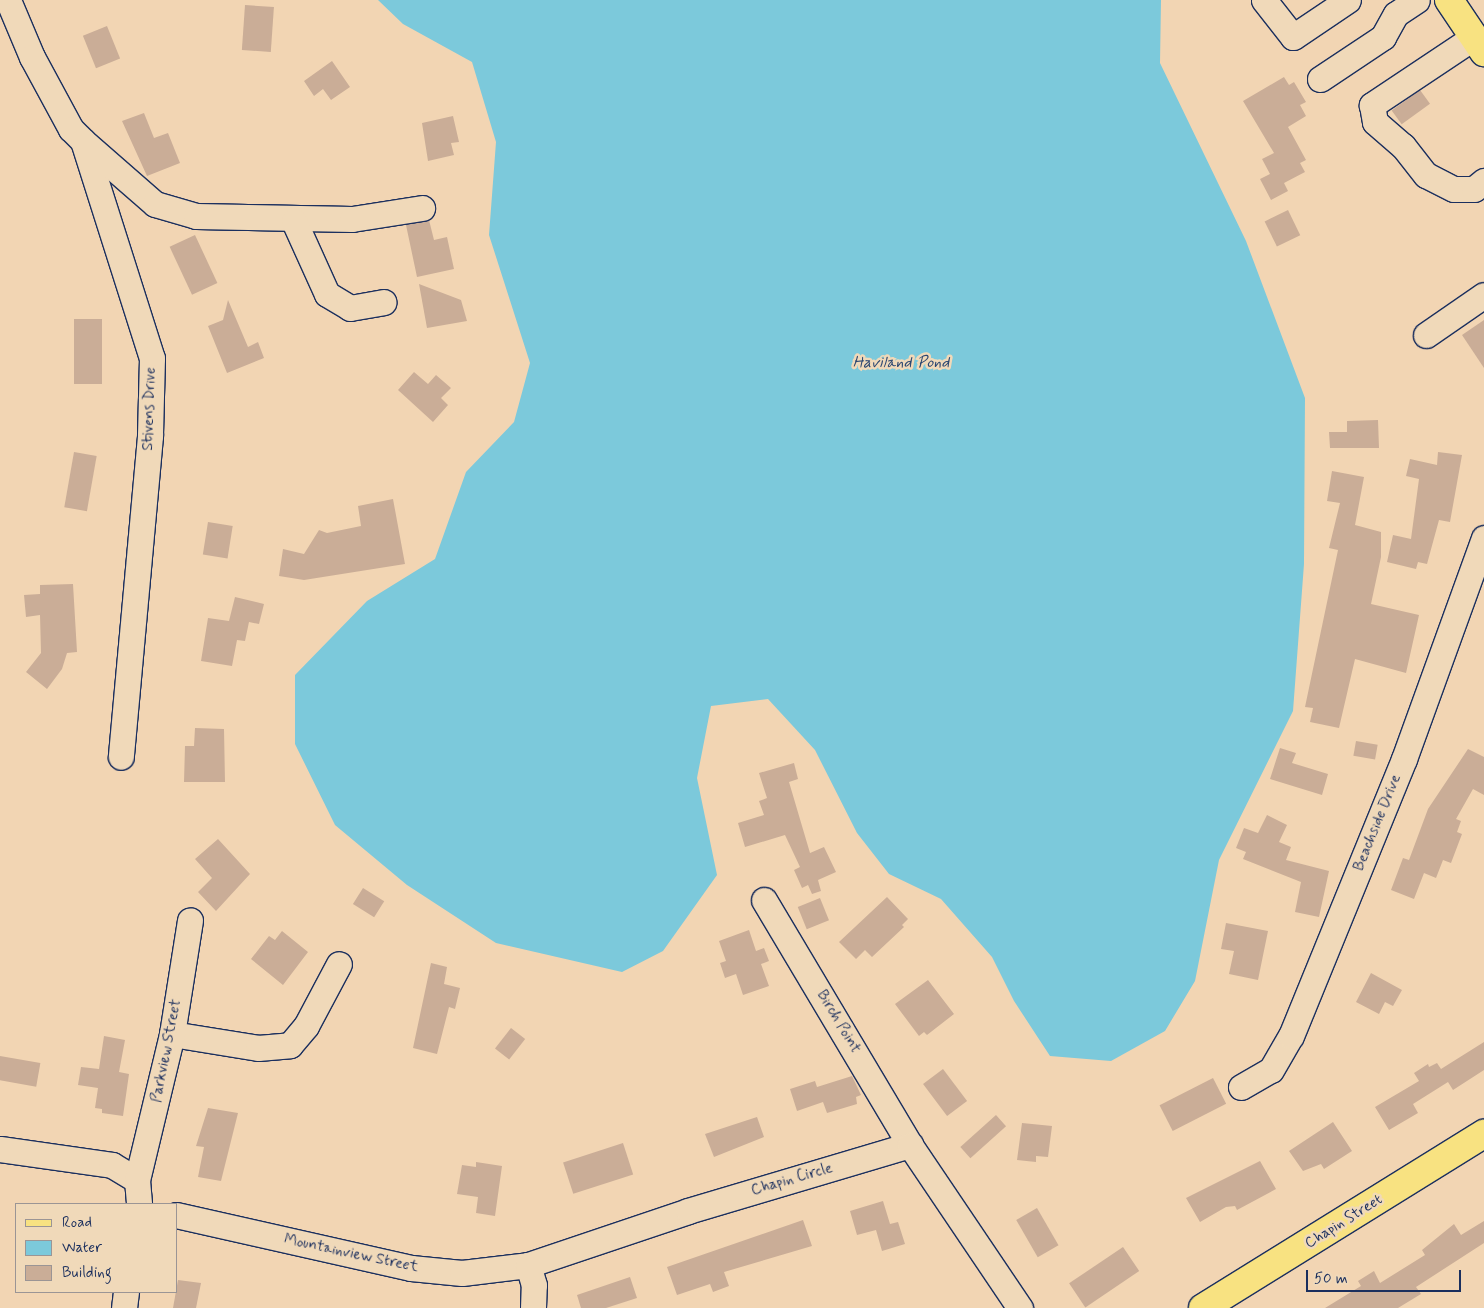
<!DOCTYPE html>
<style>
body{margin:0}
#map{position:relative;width:1484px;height:1308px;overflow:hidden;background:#f2d5b3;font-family:Mynerve,sans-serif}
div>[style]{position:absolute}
.water>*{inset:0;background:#7cc9db}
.building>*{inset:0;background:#caad97;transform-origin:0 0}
.roads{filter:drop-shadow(1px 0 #1b2f5e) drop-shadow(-1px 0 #1b2f5e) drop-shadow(0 1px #1b2f5e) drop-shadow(0 -1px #1b2f5e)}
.minor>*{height:25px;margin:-12.5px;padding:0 12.5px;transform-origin:12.5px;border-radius:12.5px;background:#f0d9b9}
.major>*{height:28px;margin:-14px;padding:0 14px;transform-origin:14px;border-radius:14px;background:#f8e281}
span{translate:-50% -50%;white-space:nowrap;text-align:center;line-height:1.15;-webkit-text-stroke:5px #f0d9b9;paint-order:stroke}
.street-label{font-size:15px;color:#1b2f5e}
.water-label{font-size:16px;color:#2a4671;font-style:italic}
.legend{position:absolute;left:15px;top:1203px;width:162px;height:90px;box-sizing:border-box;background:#f0d9b9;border:1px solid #9b9595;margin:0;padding:6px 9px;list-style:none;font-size:15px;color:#1b2f5e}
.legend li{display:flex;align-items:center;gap:10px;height:25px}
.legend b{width:25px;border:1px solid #9b9595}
.scale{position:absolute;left:1306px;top:1270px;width:155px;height:22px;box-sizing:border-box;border:2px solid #1b2f5e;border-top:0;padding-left:6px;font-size:15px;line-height:18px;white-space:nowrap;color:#1b2f5e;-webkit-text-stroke:4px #f0d9b9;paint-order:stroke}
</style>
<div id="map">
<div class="water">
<i style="clip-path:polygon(378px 0,1161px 0,1160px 63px,1246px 241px,1305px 398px,1304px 564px,1293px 711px,1219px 860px,1195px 981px,1165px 1031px,1111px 1061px,1050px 1056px,1014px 1001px,992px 957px,941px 899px,889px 874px,857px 833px,815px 750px,768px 699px,711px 706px,697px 778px,717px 875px,663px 951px,622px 972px,496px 943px,407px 885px,335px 825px,295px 744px,295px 675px,367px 601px,435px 559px,466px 472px,514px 422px,530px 363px,489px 235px,496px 142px,472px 62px,403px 24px)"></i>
</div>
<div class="building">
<i style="left:245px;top:5px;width:29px;height:45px;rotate:4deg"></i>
<i style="left:107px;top:26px;width:35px;height:26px;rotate:68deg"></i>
<i style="clip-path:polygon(332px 61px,350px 87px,331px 100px,323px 89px,314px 96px,304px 81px)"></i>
<i style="clip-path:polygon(1284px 77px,1289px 85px,1294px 82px,1306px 102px,1300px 105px,1306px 116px,1288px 127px,1306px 160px,1300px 163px,1305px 172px,1284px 183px,1288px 191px,1271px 200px,1260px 179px,1270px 174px,1262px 159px,1274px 153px,1243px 101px)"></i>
<i style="left:1420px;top:90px;width:17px;height:35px;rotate:54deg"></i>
<i style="clip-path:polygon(144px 113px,154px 138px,168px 133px,180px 163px,147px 176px,122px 121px)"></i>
<i style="clip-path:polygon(453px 116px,459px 142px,451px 143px,454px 155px,428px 161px,422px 123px)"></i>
<i style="left:1288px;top:210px;width:28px;height:26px;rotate:64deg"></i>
<i style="clip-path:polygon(429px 220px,434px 240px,447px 237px,454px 269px,417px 277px,406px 225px)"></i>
<i style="left:195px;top:235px;width:53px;height:28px;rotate:65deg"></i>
<i style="clip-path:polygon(419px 284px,461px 300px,467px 321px,427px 328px)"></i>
<i style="clip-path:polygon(228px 300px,248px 347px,258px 342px,264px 358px,227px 373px,208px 326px,223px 320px)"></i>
<i style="left:74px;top:319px;width:28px;height:65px"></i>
<i style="clip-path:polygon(1484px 320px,1484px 368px,1462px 335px)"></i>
<i style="clip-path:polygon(414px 372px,428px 384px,436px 375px,451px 388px,441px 398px,448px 405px,433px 422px,398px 390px)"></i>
<i style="clip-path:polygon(1378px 420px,1379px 448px,1330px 448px,1329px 432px,1347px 432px,1347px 421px)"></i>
<i style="left:74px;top:452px;width:23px;height:56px;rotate:10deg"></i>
<i style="clip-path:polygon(1438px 452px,1462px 455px,1450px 522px,1439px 520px,1427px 564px,1418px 562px,1416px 569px,1387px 562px,1393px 535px,1411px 539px,1419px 479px,1406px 476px,1410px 459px,1437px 465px)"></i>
<i style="clip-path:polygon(1332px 471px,1364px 477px,1355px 525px,1381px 532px,1381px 557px,1371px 604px,1419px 615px,1406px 673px,1355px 659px,1339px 728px,1310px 722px,1313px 708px,1305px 707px,1338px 550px,1329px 548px,1340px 503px,1327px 501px)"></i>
<i style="clip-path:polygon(393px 499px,405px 564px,304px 580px,279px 576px,283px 549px,304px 554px,319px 530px,327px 533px,361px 526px,358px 506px)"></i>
<i style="left:208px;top:522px;width:25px;height:33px;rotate:9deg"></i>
<i style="clip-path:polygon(73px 584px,77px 652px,67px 653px,62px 669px,47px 689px,26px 672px,41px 653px,40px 615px,26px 617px,24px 595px,40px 594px,40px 585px)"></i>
<i style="clip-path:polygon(235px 597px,264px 604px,259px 624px,249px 622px,245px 641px,237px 640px,232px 666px,201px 661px,208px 618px,229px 621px)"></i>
<i style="clip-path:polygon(195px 728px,224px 729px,225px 782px,184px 782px,185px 746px,194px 746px)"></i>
<i style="left:1356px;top:741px;width:22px;height:15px;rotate:10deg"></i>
<i style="clip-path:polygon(1280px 748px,1296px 753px,1292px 763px,1328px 774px,1322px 795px,1270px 779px)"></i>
<i style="clip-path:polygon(1468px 749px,1484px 757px,1484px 795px,1473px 789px,1456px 819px,1461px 821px,1457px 832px,1462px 834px,1451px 863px,1443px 860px,1436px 878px,1424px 873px,1414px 899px,1391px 890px,1403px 858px,1409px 860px,1428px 809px)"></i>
<i style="clip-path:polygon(794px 763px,798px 779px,789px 782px,810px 853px,824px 847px,836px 872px,818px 880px,821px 891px,812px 894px,808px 885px,802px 888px,794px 870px,800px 867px,785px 835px,745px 847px,738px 823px,764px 815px,759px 801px,767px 798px,759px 773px)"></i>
<i style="clip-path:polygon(1267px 815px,1287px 825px,1279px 842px,1291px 847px,1286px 860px,1329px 871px,1319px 917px,1295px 912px,1301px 882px,1243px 859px,1246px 852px,1236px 848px,1244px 828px,1258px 833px)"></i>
<i style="clip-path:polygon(218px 839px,250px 874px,216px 911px,198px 892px,212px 878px,195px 859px)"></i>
<i style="left:363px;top:888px;width:25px;height:19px;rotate:32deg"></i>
<i style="clip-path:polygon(887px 897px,908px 919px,902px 925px,904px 927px,872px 957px,865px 950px,856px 959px,839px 942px)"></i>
<i style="left:820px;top:898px;width:24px;height:24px;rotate:68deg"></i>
<i style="clip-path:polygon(1226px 923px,1268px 931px,1258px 980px,1229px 974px,1234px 951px,1221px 949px)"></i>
<i style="clip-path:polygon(749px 930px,756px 951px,764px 948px,769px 961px,761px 964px,769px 986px,743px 995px,736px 974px,725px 978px,720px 963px,726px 961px,719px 941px)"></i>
<i style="clip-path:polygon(282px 931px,308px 952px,283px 985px,251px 959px,269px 936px,275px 940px)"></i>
<i style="clip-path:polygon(431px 963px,447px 967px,444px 984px,460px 988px,455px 1009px,449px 1007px,437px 1054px,413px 1048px)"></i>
<i style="clip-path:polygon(1371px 973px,1402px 990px,1393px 1006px,1385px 1002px,1379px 1014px,1356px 1002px)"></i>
<i style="clip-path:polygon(928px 980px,954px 1014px,927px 1035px,924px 1032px,919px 1036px,895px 1004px)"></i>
<i style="left:511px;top:1028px;width:18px;height:26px;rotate:38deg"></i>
<i style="clip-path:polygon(104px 1036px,125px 1040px,119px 1072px,129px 1074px,123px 1116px,102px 1113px,102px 1109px,95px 1108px,98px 1088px,78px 1085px,81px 1067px,99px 1069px)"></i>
<i style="clip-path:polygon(1484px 1042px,1484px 1070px,1453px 1090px,1448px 1082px,1413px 1104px,1418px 1113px,1389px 1130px,1375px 1107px,1419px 1081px,1414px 1073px,1428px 1064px,1429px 1067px,1437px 1063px,1441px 1069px)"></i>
<i style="left:0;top:1056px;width:41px;height:24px;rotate:10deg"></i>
<i style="left:943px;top:1069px;width:40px;height:25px;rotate:53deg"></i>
<i style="clip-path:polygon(852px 1076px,861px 1095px,856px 1097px,857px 1104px,827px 1113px,823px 1102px,797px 1111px,790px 1089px,815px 1081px,817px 1087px)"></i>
<i style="left:1213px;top:1078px;width:29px;height:60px;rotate:63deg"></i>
<i style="clip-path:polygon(208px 1108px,238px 1113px,221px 1181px,198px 1177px,204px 1147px,196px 1146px)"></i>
<i style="left:996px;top:1115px;width:15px;height:48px;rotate:48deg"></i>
<i style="clip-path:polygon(757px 1117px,764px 1137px,714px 1157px,705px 1134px)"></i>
<i style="clip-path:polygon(1333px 1122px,1352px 1151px,1324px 1169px,1321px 1164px,1303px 1171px,1289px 1151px)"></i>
<i style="clip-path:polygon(1022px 1123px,1052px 1126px,1048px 1157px,1036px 1156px,1036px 1162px,1017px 1160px)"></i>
<i style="left:623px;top:1143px;width:33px;height:63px;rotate:72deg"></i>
<i style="clip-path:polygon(1260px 1161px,1276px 1189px,1237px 1210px,1235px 1206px,1226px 1207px,1200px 1222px,1186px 1198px)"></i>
<i style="clip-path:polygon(476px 1162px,502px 1166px,495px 1216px,476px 1213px,478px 1197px,457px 1194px,462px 1165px,476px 1167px)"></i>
<i style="clip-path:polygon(883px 1201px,890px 1224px,898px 1222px,905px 1244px,882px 1251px,876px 1230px,857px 1235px,850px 1211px)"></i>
<i style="left:1037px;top:1208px;width:43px;height:24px;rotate:60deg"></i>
<i style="clip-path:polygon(803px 1220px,812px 1246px,724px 1272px,729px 1286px,713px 1292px,710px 1284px,677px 1295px,667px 1267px)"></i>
<i style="clip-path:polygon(1484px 1221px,1484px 1243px,1416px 1287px,1421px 1294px,1398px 1308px,1325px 1308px,1361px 1286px,1358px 1281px,1374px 1271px,1380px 1283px,1425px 1255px,1422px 1250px,1454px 1224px,1461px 1235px)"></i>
<i style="left:1123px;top:1247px;width:29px;height:65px;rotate:56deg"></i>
<i style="clip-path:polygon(630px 1277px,637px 1298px,606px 1308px,581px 1308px,577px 1295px)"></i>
<i style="clip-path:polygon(178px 1280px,201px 1283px,196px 1308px,173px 1308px)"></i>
</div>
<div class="roads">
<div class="minor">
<i style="left:8px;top:0;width:62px;rotate:67.2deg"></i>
<i style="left:32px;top:57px;width:82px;rotate:61.6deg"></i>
<i style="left:71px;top:129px;width:17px;rotate:45deg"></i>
<i style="left:83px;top:141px;width:228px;rotate:72.4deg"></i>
<i style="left:152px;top:358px;width:78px;rotate:91.5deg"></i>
<i style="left:150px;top:436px;width:322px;rotate:95.2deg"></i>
<i style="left:1264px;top:0;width:47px;rotate:51.9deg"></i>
<i style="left:1293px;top:37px;width:66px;rotate:-33.9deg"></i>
<i style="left:1474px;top:37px;width:123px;rotate:146.3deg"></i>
<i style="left:1372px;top:105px;width:17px;rotate:80deg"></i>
<i style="left:1375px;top:122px;width:37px;rotate:41deg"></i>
<i style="left:1403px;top:146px;width:37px;rotate:52deg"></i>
<i style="left:1426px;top:175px;width:31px;rotate:27deg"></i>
<i style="left:1454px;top:189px;width:20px"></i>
<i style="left:1474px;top:189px;width:13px;rotate:-39deg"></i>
<i style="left:1320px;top:79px;width:76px;rotate:-33.7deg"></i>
<i style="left:1383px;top:37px;width:26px;rotate:-61deg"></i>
<i style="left:1396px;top:14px;width:25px;rotate:-34deg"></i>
<i style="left:85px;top:143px;width:93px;rotate:41.1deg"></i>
<i style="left:155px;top:204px;width:43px;rotate:16.3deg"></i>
<i style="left:196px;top:216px;width:156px;rotate:1.1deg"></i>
<i style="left:352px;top:219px;width:71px;rotate:-8.9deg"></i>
<i style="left:294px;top:221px;width:80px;rotate:65.7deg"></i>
<i style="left:327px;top:294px;width:27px;rotate:31deg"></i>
<i style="left:350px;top:308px;width:34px;rotate:-10deg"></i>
<i style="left:1426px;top:335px;width:70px;rotate:-34.6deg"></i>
<i style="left:764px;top:900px;width:285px;rotate:59.2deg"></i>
<i style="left:172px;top:1034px;width:87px;rotate:9.2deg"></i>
<i style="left:258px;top:1048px;width:32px;rotate:-5deg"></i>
<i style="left:290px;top:1045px;width:25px;rotate:-50deg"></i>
<i style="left:306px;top:1026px;width:70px;rotate:-62deg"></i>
<i style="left:1241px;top:1087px;width:34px;rotate:-30deg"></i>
<i style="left:1271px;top:1070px;width:39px;rotate:-60deg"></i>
<i style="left:1291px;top:1036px;width:299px;rotate:-67.8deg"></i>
<i style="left:1404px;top:759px;width:235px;rotate:-70.1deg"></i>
<i style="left:0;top:1149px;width:113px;rotate:8.1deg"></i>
<i style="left:112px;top:1165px;width:29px;rotate:31deg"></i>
<i style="left:137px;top:1180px;width:24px;rotate:85deg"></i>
<i style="left:137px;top:1180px;width:150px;rotate:-76.5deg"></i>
<i style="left:172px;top:1034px;width:115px;rotate:-81deg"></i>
<i style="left:176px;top:1215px;width:241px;rotate:12.7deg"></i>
<i style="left:411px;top:1268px;width:51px;rotate:5.6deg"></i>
<i style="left:462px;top:1273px;width:66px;rotate:-6.9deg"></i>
<i style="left:124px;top:1308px;width:16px;rotate:-83deg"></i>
<i style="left:533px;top:1308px;width:23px;rotate:-88deg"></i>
<i style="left:534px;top:1285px;width:21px;rotate:-107deg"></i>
<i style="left:528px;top:1265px;width:169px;rotate:-18.6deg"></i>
<i style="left:688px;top:1211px;width:232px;rotate:-16.6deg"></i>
<i style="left:910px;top:1145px;width:197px;rotate:56deg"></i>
</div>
<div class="major">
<i style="left:1449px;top:0;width:63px;rotate:56.1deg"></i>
<i style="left:1203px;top:1308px;width:331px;rotate:-31.8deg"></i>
</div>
</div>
<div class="street-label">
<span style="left:150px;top:409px;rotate:-88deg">Stivens Drive</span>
<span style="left:1378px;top:823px;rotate:-68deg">Beachside Drive</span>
<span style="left:838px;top:1022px;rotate:59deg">Birch Point</span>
<span style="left:167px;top:1051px;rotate:-79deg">Parkview Street</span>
<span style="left:792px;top:1180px;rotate:-16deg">Chapin Circle</span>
<span style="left:1344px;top:1222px;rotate:-32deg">Chapin Street</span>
<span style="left:351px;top:1254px;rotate:12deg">Mountainview Street</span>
</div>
<div class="water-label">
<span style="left:901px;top:363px">Haviland Pond</span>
</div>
<ul class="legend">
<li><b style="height:6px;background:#f8e281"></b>Road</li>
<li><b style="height:14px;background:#7cc9db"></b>Water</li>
<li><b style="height:14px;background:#caad97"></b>Building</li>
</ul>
<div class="scale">50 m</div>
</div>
